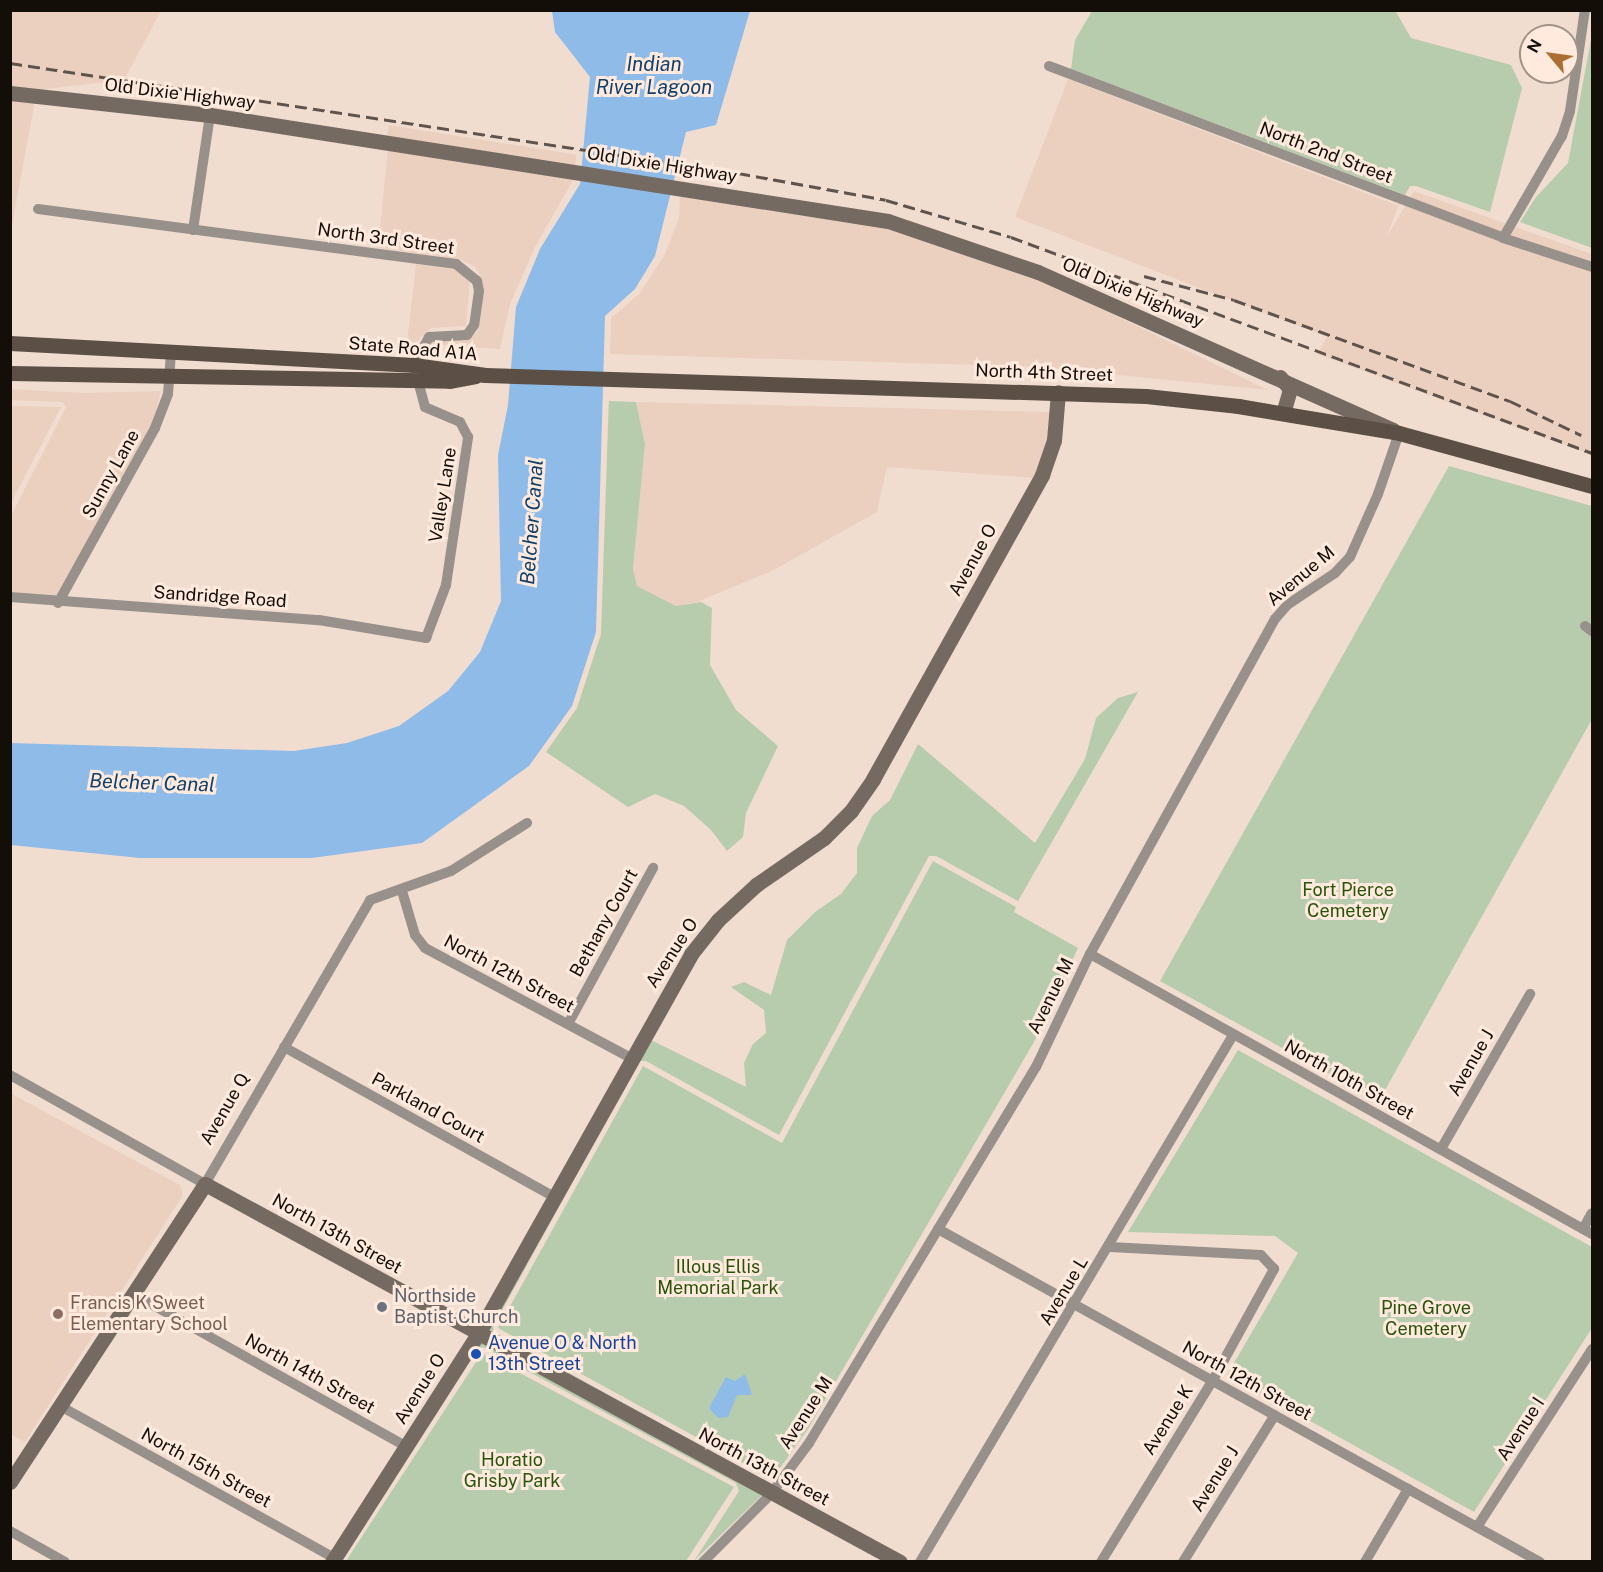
<!DOCTYPE html>
<style>
body{margin:0}
#map{position:relative;width:1603px;height:1572px;overflow:hidden;background:#f1ddd0;font-family:"Public Sans",sans-serif}
div>[style]{position:absolute}
.built>*{inset:0;background:#ebd0bf;transform-origin:0 0}
.green>*{inset:0;background:#b6ccac}
.water>*{inset:0;background:#8fbbe9}
.street>*{height:10px;margin:-5px;padding:0 5px;transform-origin:5px;border-radius:5px;background:#98918b}
.secondary>*{height:15px;margin:-7.5px;padding:0 7.5px;transform-origin:7.5px;border-radius:7.5px;background:#756a62}
.primary>*{height:15px;margin:-7.5px;padding:0 7.5px;transform-origin:7.5px;border-radius:7.5px;background:#5c4f45}
.rail>*{height:3px;margin-top:-1.5px;transform-origin:0;background:repeating-linear-gradient(90deg,#5f544d 0 12px,transparent 0 18px)}
.dots>*{width:16px;height:16px;translate:-50% -50%;box-sizing:border-box;border:3px solid #ffeadd;border-radius:50%}
span{translate:-50% -50%;white-space:nowrap;text-align:center;line-height:1.15;-webkit-text-stroke:6px #ffeadd;paint-order:stroke}
.street-label{font-size:18px;color:#140e09}
.park-label{font-size:18px;color:#28540a}
.worship-label{font-size:18px;color:#5b616d}
.left{translate:0 -50%;text-align:left}
.education-label{font-size:18px;color:#785e54}
.transit-label{font-size:18px;color:#164399}
.water-label{font-size:20px;color:#10406b;font-style:italic}
.frame{position:absolute;inset:0;border:12px solid #140e09;pointer-events:none}
.north{position:absolute;left:1519px;top:24px;width:60px;height:60px;box-sizing:border-box;background:#ffeadd;border:2px solid #a19288;border-radius:50%;rotate:299deg;font-size:16px;font-weight:700;line-height:24px;text-align:center;color:#140e09}
.north::after{content:'';display:block;margin:auto;width:21px;height:27px;background:#ac6f33;clip-path:polygon(50% 0,100% 100%,50% 72%,0 100%)}
</style>
<div id="map">
<div class="built">
<i style="clip-path:polygon(11px 11px,161px 11px,124px 80px,37px 90px,11px 88px)"></i>
<i style="left:1068px;top:79px;width:354px;height:148px;rotate:21deg"></i>
<i style="clip-path:polygon(11px 99px,35px 101px,11px 231px)"></i>
<i style="left:389px;top:125px;width:190px;height:12px;rotate:9deg"></i>
<i style="clip-path:polygon(388px 148px,575px 177px,535px 247px,510px 304px,500px 349px,430px 344px,435px 340px,466px 338px,477px 333px,482px 279px,475px 267px,460px 259px,378px 248px)"></i>
<i style="clip-path:polygon(1414px 191px,1592px 254px,1592px 455px,1317px 354px)"></i>
<i style="clip-path:polygon(680px 196px,867px 222px,964px 251px,1057px 287px,1268px 390px,1039px 367px,610px 354px,611px 318px,640px 293px,665px 254px,679px 217px)"></i>
<i style="clip-path:polygon(416px 264px,458px 270px,470px 280px,466px 326px,431px 328px,415px 343px,407px 342px)"></i>
<i style="clip-path:polygon(10px 389px,83px 393px,161px 391px,152px 427px,55px 597px,11px 592px,11px 516px,66px 407px,62px 402px,11px 400px)"></i>
<i style="clip-path:polygon(636px 402px,895px 408px,1051px 412px,1046px 447px,1036px 478px,887px 467px,877px 512px,772px 571px,697px 602px,676px 606px,637px 586px,633px 569px,645px 444px)"></i>
<i style="clip-path:polygon(11px 406px,61px 407px,11px 503px,10px 406px)"></i>
<i style="clip-path:polygon(10px 1093px,180px 1185px,183px 1195px,25px 1442px,10px 1434px)"></i>
</div>
<div class="green">
<i style="clip-path:polygon(1395px 10px,1411px 38px,1511px 65px,1522px 88px,1490px 212px,1416px 186px,1410px 186px,1405px 195px,1071px 69px,1075px 40px,1092px 11px)"></i>
<i style="clip-path:polygon(1592px 34px,1592px 248px,1520px 222px,1536px 197px,1568px 163px)"></i>
<i style="clip-path:polygon(609px 394px,609px 401px,636px 402px,645px 444px,633px 569px,637px 586px,676px 606px,701px 602px,712px 608px,710px 665px,736px 710px,778px 746px,746px 813px,743px 837px,727px 851px,711px 830px,684px 806px,655px 794px,628px 807px,546px 752px,577px 708px,601px 634px,609px 396px)"></i>
<i style="clip-path:polygon(1449px 466px,1592px 506px,1592px 719px,1379px 1101px,1160px 981px)"></i>
<i style="clip-path:polygon(1138px 692px,1018px 901px,936px 856px,929px 856px,779px 1135px,646px 1061px,639px 1061px,493px 1327px,496px 1333px,771px 1484px,486px 1332px,649px 1039px,746px 1087px,744px 1063px,753px 1044px,766px 1033px,764px 1010px,731px 987px,744px 982px,771px 995px,787px 940px,815px 912px,841px 894px,857px 873px,857px 848px,872px 816px,890px 800px,918px 744px,1035px 843px,1085px 759px,1096px 718px,1118px 698px)"></i>
<i style="clip-path:polygon(933px 861px,1016px 907px,1014px 912px,1078px 948px,1034px 1042px,808px 1429px,772px 1479px,498px 1328px,643px 1066px,782px 1143px)"></i>
<i style="clip-path:polygon(1238px 1050px,1592px 1247px,1592px 1328px,1474px 1512px,1227px 1375px,1298px 1253px,1275px 1236px,1128px 1232px)"></i>
<i style="clip-path:polygon(480px 1342px,762px 1495px,694px 1561px,739px 1491px,736px 1483px,483px 1347px,477px 1349px)"></i>
<i style="clip-path:polygon(482px 1353px,734px 1487px,686px 1561px,346px 1561px)"></i>
</div>
<div class="water">
<i style="clip-path:polygon(552px 11px,750px 11px,716px 125px,686px 132px,655px 256px,635px 289px,605px 316px,596px 632px,572px 706px,529px 766px,422px 843px,312px 858px,140px 858px,11px 845px,10px 743px,294px 751px,347px 743px,399px 726px,448px 691px,480px 652px,501px 601px,498px 455px,508px 405px,516px 307px,540px 249px,580px 184px,590px 77px,555px 32px)"></i>
<i style="clip-path:polygon(745px 1374px,752px 1395px,737px 1395px,728px 1417px,718px 1418px,709px 1408px,726px 1377px,735px 1381px)"></i>
</div>
<div class="street">
<i style="left:1049px;top:66px;width:485px;rotate:20.7deg"></i>
<i style="left:1503px;top:238px;width:94px;rotate:18deg"></i>
<i style="left:38px;top:209px;width:422px;rotate:7.5deg"></i>
<i style="left:456px;top:264px;width:27px;rotate:39deg"></i>
<i style="left:477px;top:281px;width:10px;rotate:79deg"></i>
<i style="left:479px;top:291px;width:34px;rotate:98deg"></i>
<i style="left:474px;top:325px;width:12px;rotate:125deg"></i>
<i style="left:467px;top:335px;width:38px;rotate:177deg"></i>
<i style="left:429px;top:337px;width:32px;rotate:118deg"></i>
<i style="left:193px;top:230px;width:116px;rotate:-81.6deg"></i>
<i style="left:1503px;top:238px;width:118px;rotate:-60deg"></i>
<i style="left:1562px;top:136px;width:26px;rotate:-72deg"></i>
<i style="left:1570px;top:111px;width:102px;rotate:-81.6deg"></i>
<i style="left:10px;top:597px;width:310px;rotate:4.3deg"></i>
<i style="left:319px;top:620px;width:109px;rotate:9.5deg"></i>
<i style="left:426px;top:638px;width:57px;rotate:-69.3deg"></i>
<i style="left:446px;top:585px;width:150px;rotate:-81.5deg"></i>
<i style="left:468px;top:437px;width:17px;rotate:-118deg"></i>
<i style="left:460px;top:422px;width:38px;rotate:-157deg"></i>
<i style="left:425px;top:407px;width:28px;rotate:-105deg"></i>
<i style="left:58px;top:603px;width:200px;rotate:-61deg"></i>
<i style="left:155px;top:428px;width:36px;rotate:-69deg"></i>
<i style="left:168px;top:394px;width:42px;rotate:-85.9deg"></i>
<i style="left:1585px;top:626px;width:9px;rotate:36deg"></i>
<i style="left:402px;top:891px;width:46px;rotate:73.5deg"></i>
<i style="left:415px;top:935px;width:16px;rotate:52deg"></i>
<i style="left:425px;top:948px;width:234px;rotate:28.1deg"></i>
<i style="left:1090px;top:954px;width:575px;rotate:29.15deg"></i>
<i style="left:568px;top:1024px;width:178px;rotate:-61.4deg"></i>
<i style="left:284px;top:1047px;width:311px;rotate:29deg"></i>
<i style="left:10px;top:1075px;width:223px;rotate:29.2deg"></i>
<i style="left:205px;top:1184px;width:328px;rotate:-59.8deg"></i>
<i style="left:370px;top:900px;width:86px;rotate:-19.7deg"></i>
<i style="left:451px;top:871px;width:90px;rotate:-32.3deg"></i>
<i style="left:1441px;top:1149px;width:179px;rotate:-60.1deg"></i>
<i style="left:938px;top:1229px;width:688px;rotate:28.95deg"></i>
<i style="left:1583px;top:1229px;width:18px;rotate:-61deg"></i>
<i style="left:135px;top:1295px;width:312px;rotate:29.2deg"></i>
<i style="left:62px;top:1407px;width:311px;rotate:29deg"></i>
<i style="left:1477px;top:1527px;width:212px;rotate:-57.1deg"></i>
<i style="left:10px;top:1531px;width:63px;rotate:29.4deg"></i>
<i style="left:703px;top:1562px;width:96px;rotate:-45deg"></i>
<i style="left:771px;top:1494px;width:64px;rotate:-53.3deg"></i>
<i style="left:809px;top:1443px;width:439px;rotate:-58.9deg"></i>
<i style="left:1036px;top:1067px;width:125px;rotate:-64.5deg"></i>
<i style="left:1090px;top:954px;width:383px;rotate:-61.1deg"></i>
<i style="left:1275px;top:619px;width:18px;rotate:-49deg"></i>
<i style="left:1287px;top:605px;width:58px;rotate:-33.7deg"></i>
<i style="left:1335px;top:573px;width:22px;rotate:-47deg"></i>
<i style="left:1350px;top:557px;width:69px;rotate:-66deg"></i>
<i style="left:1378px;top:494px;width:65px;rotate:-71deg"></i>
<i style="left:920px;top:1562px;width:613px;rotate:-59.29deg"></i>
<i style="left:1101px;top:1562px;width:214px;rotate:-58.4deg"></i>
<i style="left:1213px;top:1380px;width:127px;rotate:-61.2deg"></i>
<i style="left:1274px;top:1269px;width:19px;rotate:-133deg"></i>
<i style="left:1261px;top:1255px;width:151px;rotate:-177deg"></i>
<i style="left:1183px;top:1562px;width:173px;rotate:-58deg"></i>
<i style="left:1365px;top:1562px;width:85px;rotate:-59.5deg"></i>
</div>
<div class="secondary">
<i style="left:10px;top:93px;width:201px;rotate:6.3deg"></i>
<i style="left:210px;top:115px;width:686px;rotate:8.89deg"></i>
<i style="left:888px;top:221px;width:158px;rotate:18.8deg"></i>
<i style="left:1038px;top:272px;width:389px;rotate:24deg"></i>
<i style="left:1280px;top:377px;width:16px;rotate:50deg"></i>
<i style="left:1290px;top:389px;width:25px;rotate:106deg"></i>
<i style="left:10px;top:1482px;width:356px;rotate:-56.8deg"></i>
<i style="left:205px;top:1184px;width:791px;rotate:28.54deg"></i>
<i style="left:332px;top:1562px;width:271px;rotate:-57.4deg"></i>
<i style="left:478px;top:1334px;width:436px;rotate:-60.7deg"></i>
<i style="left:691px;top:954px;width:43px;rotate:-51.5deg"></i>
<i style="left:718px;top:920px;width:52px;rotate:-42.6deg"></i>
<i style="left:756px;top:885px;width:83px;rotate:-34.7deg"></i>
<i style="left:824px;top:838px;width:38px;rotate:-45deg"></i>
<i style="left:851px;top:811px;width:39px;rotate:-55deg"></i>
<i style="left:873px;top:779px;width:348px;rotate:-60.9deg"></i>
<i style="left:1042px;top:475px;width:37px;rotate:-71deg"></i>
<i style="left:1054px;top:440px;width:48px;rotate:-85.2deg"></i>
</div>
<div class="primary">
<i style="left:10px;top:343px;width:405px;rotate:3.1deg"></i>
<i style="left:414px;top:365px;width:72px;rotate:8deg"></i>
<i style="left:485px;top:375px;width:661px;rotate:1.82deg"></i>
<i style="left:1146px;top:396px;width:93px;rotate:6.2deg"></i>
<i style="left:1238px;top:406px;width:163px;rotate:9.5deg"></i>
<i style="left:1399px;top:433px;width:200px;rotate:15.4deg"></i>
<i style="left:10px;top:373px;width:440px;rotate:1deg"></i>
<i style="left:450px;top:381px;width:26px;rotate:-11deg"></i>
</div>
<div class="rail">
<i style="left:10px;top:63px;width:736px;rotate:8.59deg"></i>
<i style="left:738px;top:173px;width:150px;rotate:10.3deg"></i>
<i style="left:886px;top:200px;width:130px;rotate:16.5deg"></i>
<i style="left:1011px;top:237px;width:620px;rotate:20.39deg"></i>
<i style="left:1144px;top:276px;width:93px;rotate:14.9deg"></i>
<i style="left:1234px;top:300px;width:294px;rotate:20.1deg"></i>
<i style="left:1510px;top:401px;width:79px;rotate:25.6deg"></i>
</div>
<div class="dots">
<i style="left:382px;top:1307px;background:#6b7280"></i>
<i style="left:58px;top:1314px;background:#8d6e63"></i>
<i style="left:476px;top:1354px;background:#1a4fb4"></i>
</div>
<div class="street-label">
<span style="left:180px;top:94px;rotate:7deg">Old Dixie Highway</span>
<span style="left:1326px;top:153px;rotate:21deg">North 2nd Street</span>
<span style="left:662px;top:165px;rotate:9deg">Old Dixie Highway</span>
<span style="left:386px;top:239px;rotate:8deg">North 3rd Street</span>
<span style="left:1133px;top:293px;rotate:23deg">Old Dixie Highway</span>
<span style="left:413px;top:349px;rotate:5deg">State Road A1A</span>
<span style="left:1044px;top:373px;rotate:2deg">North 4th Street</span>
<span style="left:111px;top:474px;rotate:-61deg">Sunny Lane</span>
<span style="left:443px;top:495px;rotate:-81deg">Valley Lane</span>
<span style="left:973px;top:560px;rotate:-61deg">Avenue O</span>
<span style="left:1301px;top:576px;rotate:-40deg">Avenue M</span>
<span style="left:220px;top:597px;rotate:4deg">Sandridge Road</span>
<span style="left:604px;top:923px;rotate:-61deg">Bethany Court</span>
<span style="left:672px;top:953px;rotate:-57deg">Avenue O</span>
<span style="left:509px;top:974px;rotate:28deg">North 12th Street</span>
<span style="left:1051px;top:996px;rotate:-64deg">Avenue M</span>
<span style="left:1471px;top:1063px;rotate:-60deg">Avenue J</span>
<span style="left:1349px;top:1080px;rotate:29deg">North 10th Street</span>
<span style="left:428px;top:1108px;rotate:29deg">Parkland Court</span>
<span style="left:225px;top:1109px;rotate:-60deg">Avenue Q</span>
<span style="left:337px;top:1234px;rotate:29deg">North 13th Street</span>
<span style="left:1064px;top:1291px;rotate:-59deg">Avenue L</span>
<span style="left:310px;top:1374px;rotate:29deg">North 14th Street</span>
<span style="left:1247px;top:1381px;rotate:29deg">North 12th Street</span>
<span style="left:420px;top:1389px;rotate:-58deg">Avenue O</span>
<span style="left:806px;top:1413px;rotate:-57deg">Avenue M</span>
<span style="left:1168px;top:1420px;rotate:-58deg">Avenue K</span>
<span style="left:1521px;top:1429px;rotate:-57deg">Avenue I</span>
<span style="left:764px;top:1467px;rotate:28deg">North 13th Street</span>
<span style="left:206px;top:1468px;rotate:29deg">North 15th Street</span>
<span style="left:1215px;top:1479px;rotate:-58deg">Avenue J</span>
</div>
<div class="park-label">
<span style="left:1348px;top:901px">Fort Pierce<br>Cemetery</span>
<span style="left:718px;top:1278px">Illous Ellis<br>Memorial Park</span>
<span style="left:1426px;top:1319px">Pine Grove<br>Cemetery</span>
<span style="left:512px;top:1471px">Horatio<br>Grisby Park</span>
</div>
<div class="worship-label">
<span class="left" style="left:394px;top:1307px">Northside<br>Baptist Church</span>
</div>
<div class="education-label">
<span class="left" style="left:70px;top:1314px">Francis K Sweet<br>Elementary School</span>
</div>
<div class="transit-label">
<span class="left" style="left:488px;top:1354px">Avenue O &amp; North<br>13th Street</span>
</div>
<div class="water-label">
<span style="left:654px;top:76px">Indian<br>River Lagoon</span>
<span style="left:532px;top:522px;rotate:-86deg">Belcher Canal</span>
<span style="left:152px;top:783px;rotate:2deg">Belcher Canal</span>
</div>
<div class="frame"></div>
<div class="north">N</div>
</div>
